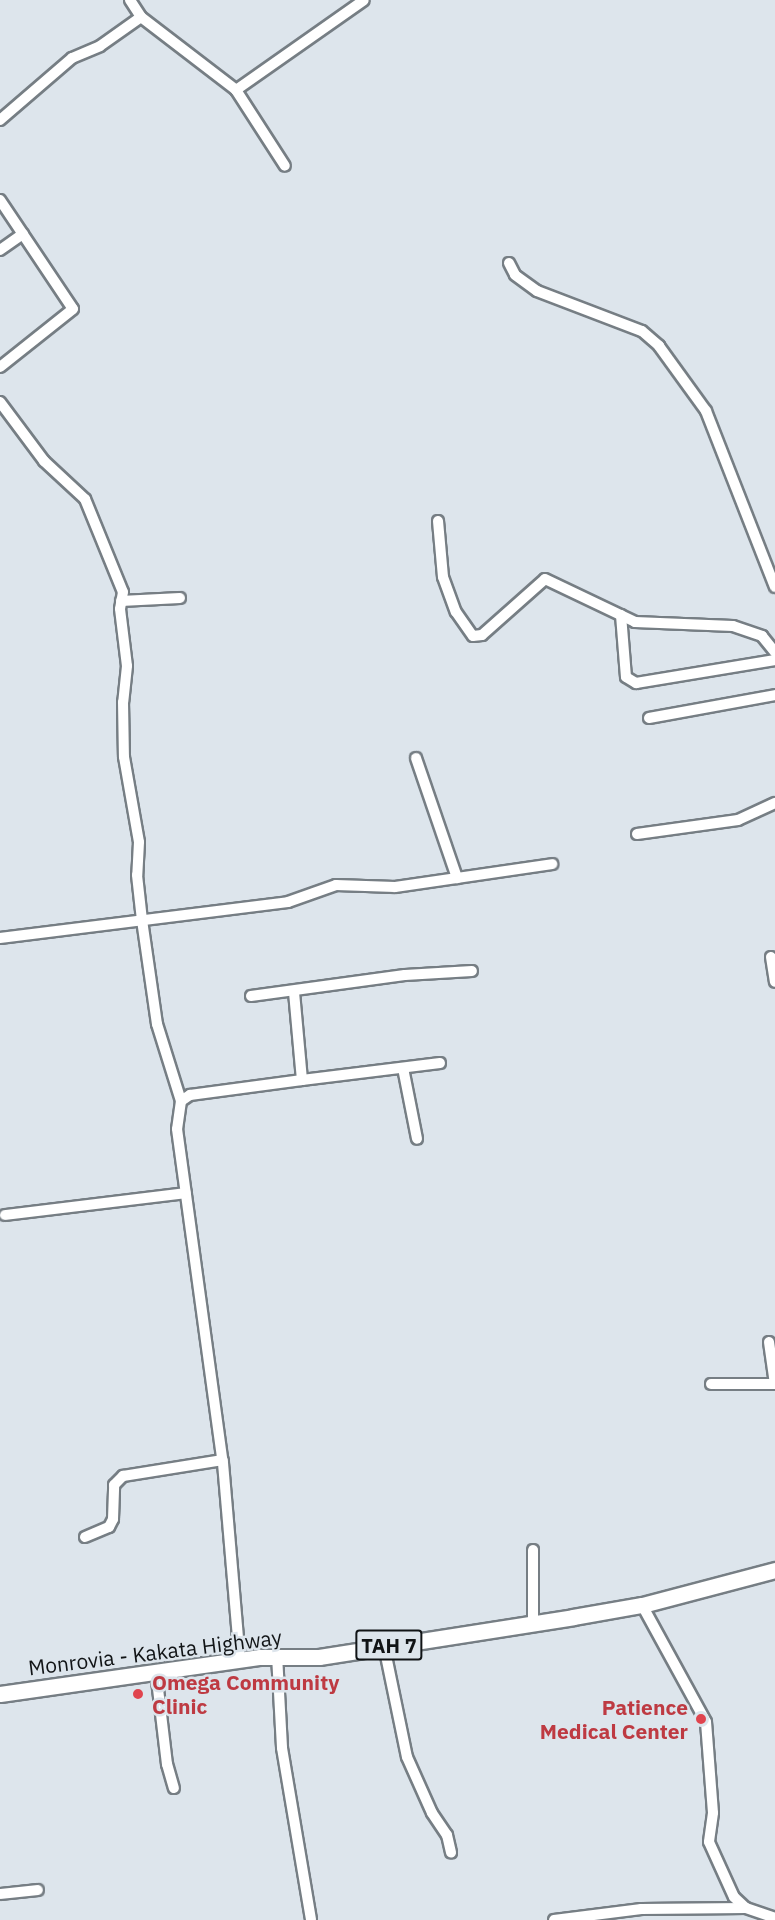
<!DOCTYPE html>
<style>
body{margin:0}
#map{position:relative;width:775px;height:1920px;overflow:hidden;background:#dde5ec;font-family:"IBM Plex Sans",sans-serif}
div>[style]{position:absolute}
.roads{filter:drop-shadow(2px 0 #767e84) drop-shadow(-2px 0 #767e84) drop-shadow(0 2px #767e84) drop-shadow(0 -2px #767e84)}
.minor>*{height:10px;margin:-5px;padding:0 5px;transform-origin:5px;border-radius:5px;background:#fff}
.highway>*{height:15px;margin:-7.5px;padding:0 7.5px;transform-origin:7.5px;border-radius:7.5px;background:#fff}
.dots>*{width:16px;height:16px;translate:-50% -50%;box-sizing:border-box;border:3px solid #dde5ec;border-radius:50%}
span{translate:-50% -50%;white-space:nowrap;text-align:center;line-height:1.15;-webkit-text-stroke:5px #dde5ec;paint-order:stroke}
.shield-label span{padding:2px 4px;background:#dde5ec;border:2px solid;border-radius:4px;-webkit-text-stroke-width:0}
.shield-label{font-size:20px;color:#111416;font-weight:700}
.street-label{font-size:21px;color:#111416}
.health-label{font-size:21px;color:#be3a42;font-weight:700}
.left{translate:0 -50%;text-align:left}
.right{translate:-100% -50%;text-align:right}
</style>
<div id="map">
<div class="roads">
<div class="minor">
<i style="left:130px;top:0;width:20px;rotate:57deg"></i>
<i style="left:141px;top:17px;width:120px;rotate:37.5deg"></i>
<i style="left:236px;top:90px;width:90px;rotate:57.2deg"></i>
<i style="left:236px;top:90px;width:156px;rotate:-35.1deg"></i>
<i style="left:0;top:120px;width:95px;rotate:-40.7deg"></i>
<i style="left:72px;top:58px;width:30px;rotate:-23deg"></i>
<i style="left:100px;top:46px;width:50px;rotate:-35.3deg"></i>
<i style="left:0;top:200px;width:131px;rotate:56.2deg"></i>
<i style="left:73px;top:309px;width:93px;rotate:141.5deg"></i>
<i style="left:0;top:250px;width:28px;rotate:-35deg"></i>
<i style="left:509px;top:263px;width:13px;rotate:63deg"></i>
<i style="left:515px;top:275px;width:27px;rotate:36deg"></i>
<i style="left:537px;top:291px;width:112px;rotate:20.9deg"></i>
<i style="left:642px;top:331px;width:23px;rotate:41deg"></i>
<i style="left:659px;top:346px;width:80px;rotate:54.1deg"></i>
<i style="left:706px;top:411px;width:189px;rotate:68.6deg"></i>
<i style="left:0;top:402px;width:74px;rotate:53.3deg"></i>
<i style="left:44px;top:461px;width:56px;rotate:42.8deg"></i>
<i style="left:85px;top:499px;width:100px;rotate:67.8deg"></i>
<i style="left:123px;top:592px;width:17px;rotate:100deg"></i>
<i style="left:120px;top:609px;width:57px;rotate:83deg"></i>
<i style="left:127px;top:666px;width:36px;rotate:96deg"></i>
<i style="left:123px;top:702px;width:55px;rotate:89deg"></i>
<i style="left:124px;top:757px;width:86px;rotate:80deg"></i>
<i style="left:139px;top:842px;width:33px;rotate:93deg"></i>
<i style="left:137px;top:875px;width:45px;rotate:83.7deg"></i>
<i style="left:142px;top:920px;width:105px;rotate:81.8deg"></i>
<i style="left:157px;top:1024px;width:81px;rotate:72.7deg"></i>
<i style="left:181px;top:1101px;width:28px;rotate:98deg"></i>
<i style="left:177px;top:1129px;width:337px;rotate:82.2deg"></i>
<i style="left:223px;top:1463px;width:198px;rotate:85.1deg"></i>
<i style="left:438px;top:521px;width:56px;rotate:84.9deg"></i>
<i style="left:443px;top:577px;width:37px;rotate:70deg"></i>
<i style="left:456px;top:612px;width:29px;rotate:55deg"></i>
<i style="left:473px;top:636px;width:9px;rotate:-6deg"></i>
<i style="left:482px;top:635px;width:84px;rotate:-41.6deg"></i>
<i style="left:545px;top:579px;width:100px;rotate:25.5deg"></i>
<i style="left:635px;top:622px;width:98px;rotate:2.3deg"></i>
<i style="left:733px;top:626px;width:31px;rotate:19deg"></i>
<i style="left:762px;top:636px;width:21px;rotate:51deg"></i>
<i style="left:121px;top:601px;width:59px;rotate:-2.9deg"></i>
<i style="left:621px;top:615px;width:62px;rotate:85.4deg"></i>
<i style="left:626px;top:677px;width:12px;rotate:31deg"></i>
<i style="left:636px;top:683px;width:141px;rotate:-9.4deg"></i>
<i style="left:649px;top:718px;width:128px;rotate:-10.3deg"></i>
<i style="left:416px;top:758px;width:127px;rotate:71.1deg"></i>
<i style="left:637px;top:834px;width:102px;rotate:-7.9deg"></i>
<i style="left:738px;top:820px;width:41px;rotate:-24.7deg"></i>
<i style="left:0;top:938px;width:290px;rotate:-7.1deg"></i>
<i style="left:288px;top:902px;width:51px;rotate:-19.5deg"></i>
<i style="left:336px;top:885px;width:59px;rotate:1.9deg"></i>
<i style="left:395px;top:887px;width:159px;rotate:-8.3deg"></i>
<i style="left:771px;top:957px;width:25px;rotate:81deg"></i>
<i style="left:251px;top:996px;width:155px;rotate:-7.8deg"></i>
<i style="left:405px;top:975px;width:67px;rotate:-3.4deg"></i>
<i style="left:403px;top:1068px;width:72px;rotate:78.8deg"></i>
<i style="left:302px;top:1080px;width:139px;rotate:-7deg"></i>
<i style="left:181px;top:1101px;width:11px;rotate:-34deg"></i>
<i style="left:190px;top:1095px;width:113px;rotate:-7.6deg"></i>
<i style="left:302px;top:1080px;width:88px;rotate:-95.2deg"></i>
<i style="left:5px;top:1215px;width:182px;rotate:-6.9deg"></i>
<i style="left:769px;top:1342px;width:42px;rotate:81.9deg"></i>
<i style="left:711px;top:1384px;width:64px"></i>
<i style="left:85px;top:1537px;width:26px;rotate:-23deg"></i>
<i style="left:109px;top:1527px;width:9px;rotate:-63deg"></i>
<i style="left:113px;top:1519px;width:34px;rotate:-88deg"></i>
<i style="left:114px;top:1485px;width:13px;rotate:-45deg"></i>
<i style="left:123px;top:1476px;width:101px;rotate:-9.1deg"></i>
<i style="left:533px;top:1550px;width:73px;rotate:90deg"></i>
<i style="left:642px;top:1605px;width:133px;rotate:61.3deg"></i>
<i style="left:706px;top:1722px;width:91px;rotate:85.6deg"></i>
<i style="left:713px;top:1813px;width:29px;rotate:98deg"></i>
<i style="left:709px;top:1842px;width:60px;rotate:65.6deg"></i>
<i style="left:734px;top:1897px;width:16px;rotate:43deg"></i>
<i style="left:384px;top:1646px;width:113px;rotate:78.3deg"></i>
<i style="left:407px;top:1757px;width:61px;rotate:65.9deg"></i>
<i style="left:432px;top:1813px;width:27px;rotate:56deg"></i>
<i style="left:447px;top:1835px;width:18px;rotate:77deg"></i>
<i style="left:277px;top:1655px;width:93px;rotate:86.9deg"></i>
<i style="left:282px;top:1748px;width:174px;rotate:80.4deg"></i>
<i style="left:156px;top:1672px;width:93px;rotate:83.2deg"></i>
<i style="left:167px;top:1764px;width:25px;rotate:74deg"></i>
<i style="left:0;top:1894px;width:38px;rotate:-6deg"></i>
<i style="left:554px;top:1920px;width:88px;rotate:-7.2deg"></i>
<i style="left:641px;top:1909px;width:105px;rotate:-0.5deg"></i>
<i style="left:746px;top:1908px;width:31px;rotate:19deg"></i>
</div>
<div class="highway">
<i style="left:0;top:1694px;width:263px;rotate:-8.1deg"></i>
<i style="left:260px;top:1657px;width:59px"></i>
<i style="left:319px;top:1657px;width:257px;rotate:-8.9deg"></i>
<i style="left:573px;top:1617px;width:70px;rotate:-9.9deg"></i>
<i style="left:642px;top:1605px;width:138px;rotate:-14.7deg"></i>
</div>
</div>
<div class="dots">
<i style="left:138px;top:1694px;background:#e0444e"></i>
<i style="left:701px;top:1719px;background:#e0444e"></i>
</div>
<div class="shield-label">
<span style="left:389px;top:1645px">TAH 7</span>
</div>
<div class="street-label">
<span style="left:155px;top:1652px;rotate:-7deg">Monrovia - Kakata Highway</span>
</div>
<div class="health-label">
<span class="left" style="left:152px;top:1694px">Omega Community<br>Clinic</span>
<span class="right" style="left:688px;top:1719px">Patience<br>Medical Center</span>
</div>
</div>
